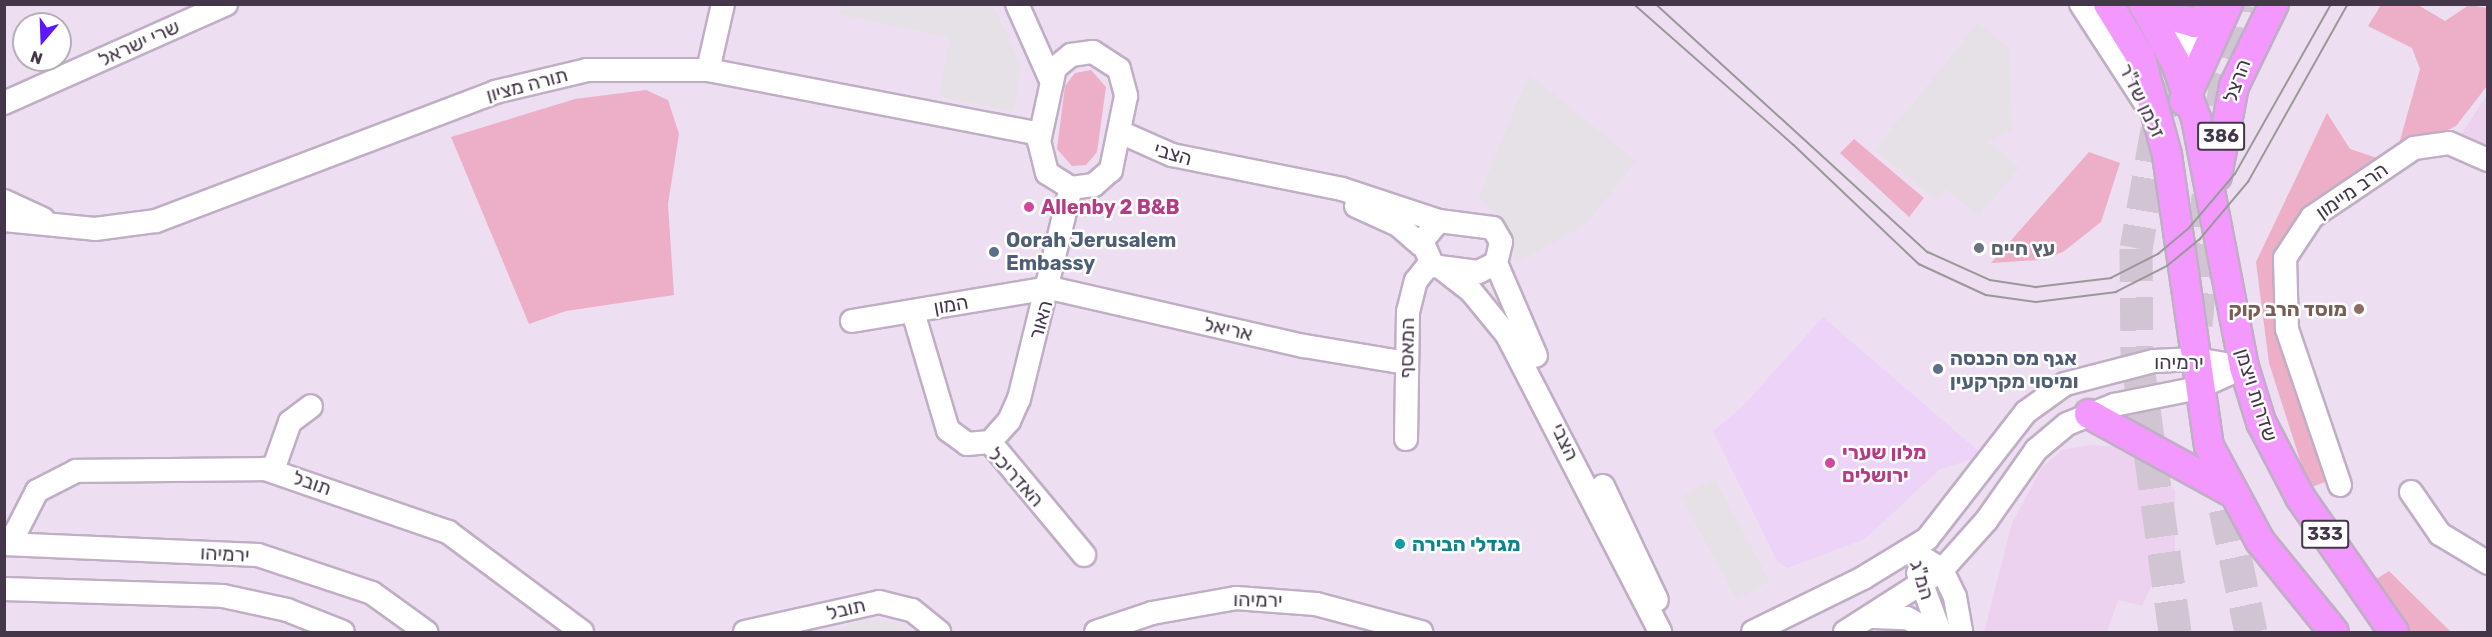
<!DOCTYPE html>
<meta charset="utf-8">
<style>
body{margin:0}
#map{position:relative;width:2492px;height:637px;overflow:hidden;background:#f4e9f5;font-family:Rubik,Heebo,sans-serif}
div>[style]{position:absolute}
.residential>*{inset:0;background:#eedef1}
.commercial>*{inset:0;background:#eed3f8}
.education>*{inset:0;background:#ecd2ef}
.green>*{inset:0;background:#ecafc7}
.parking>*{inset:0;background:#e5e1e7;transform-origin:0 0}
.highway-tunnel>*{height:33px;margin-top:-16.5px;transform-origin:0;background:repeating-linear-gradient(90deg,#d1c5d3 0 33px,transparent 0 49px)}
.roads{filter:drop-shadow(2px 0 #c0aec5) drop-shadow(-2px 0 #c0aec5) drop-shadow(0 2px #c0aec5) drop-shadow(0 -2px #c0aec5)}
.minor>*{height:22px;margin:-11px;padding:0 11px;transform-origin:11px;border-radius:11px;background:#fff}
.major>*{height:28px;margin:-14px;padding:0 14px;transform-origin:14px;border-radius:14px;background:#f298ff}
.tram>*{height:1.5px;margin:-0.75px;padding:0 0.75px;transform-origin:0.75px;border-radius:0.75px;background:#989898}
.dots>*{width:16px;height:16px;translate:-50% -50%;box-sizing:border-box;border:3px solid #fff;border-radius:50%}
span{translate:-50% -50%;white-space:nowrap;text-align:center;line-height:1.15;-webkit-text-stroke:5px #fff;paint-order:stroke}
.shield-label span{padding:2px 4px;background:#fff;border:2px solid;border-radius:4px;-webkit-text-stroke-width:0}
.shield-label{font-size:18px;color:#45374a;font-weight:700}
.street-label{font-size:20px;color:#45374a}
.hotel-label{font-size:20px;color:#b23c85;font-weight:700}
.left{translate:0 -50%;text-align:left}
.service-label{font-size:20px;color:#4e5e75;font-weight:700}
.worship-label{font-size:20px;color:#5b616d;font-weight:700}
.education-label{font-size:20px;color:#785e54;font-weight:700}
.right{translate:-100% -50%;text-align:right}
.culture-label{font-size:20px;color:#0d838f;font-weight:700}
.frame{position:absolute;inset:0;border:6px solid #45374a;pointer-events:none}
.north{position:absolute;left:12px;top:12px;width:60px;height:60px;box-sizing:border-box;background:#fff;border:2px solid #b5afb7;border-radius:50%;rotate:199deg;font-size:16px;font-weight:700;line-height:24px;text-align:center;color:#45374a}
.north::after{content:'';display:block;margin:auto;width:21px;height:27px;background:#5e16ff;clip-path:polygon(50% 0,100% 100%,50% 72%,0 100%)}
</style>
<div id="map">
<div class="residential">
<i style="clip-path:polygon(evenodd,5px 5px,2487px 5px,2487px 632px,5px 632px,5px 5px,24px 24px,60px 24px,60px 60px,24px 60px,24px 24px)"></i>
</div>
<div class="commercial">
<i style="clip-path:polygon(1823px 317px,1983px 455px,1939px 470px,1865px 539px,1787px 568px,1777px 561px,1713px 431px,1742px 407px)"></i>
</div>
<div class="education">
<i style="clip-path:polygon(2487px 95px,2487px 150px,2460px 136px)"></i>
<i style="clip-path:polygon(2090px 445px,2119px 447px,2175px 490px,2175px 564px,2156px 576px,2142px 606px,2118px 600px,2107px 632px,1984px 632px,2012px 523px,2042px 467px,2064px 449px)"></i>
</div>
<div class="green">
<i style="clip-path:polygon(2381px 5px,2418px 5px,2445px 21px,2469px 5px,2487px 8px,2487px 86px,2456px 126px,2427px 140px,2399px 144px,2420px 69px,2412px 48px,2368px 26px)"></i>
<i style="clip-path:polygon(1091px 70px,1106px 87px,1097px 152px,1086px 165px,1072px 166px,1057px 149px,1065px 86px,1075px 73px)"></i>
<i style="clip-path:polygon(646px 90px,668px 100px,679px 134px,668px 204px,674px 295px,566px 311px,529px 324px,451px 137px,575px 99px)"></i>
<i style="clip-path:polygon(2327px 113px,2350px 149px,2377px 158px,2311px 207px,2280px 262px,2328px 481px,2309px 488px,2269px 363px,2256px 262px)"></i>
<i style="clip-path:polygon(1854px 139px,1924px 198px,1909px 217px,1840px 153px)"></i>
<i style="clip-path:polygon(2089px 152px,2120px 163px,2101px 222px,2063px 252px,2040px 260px,1991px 263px)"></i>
<i style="clip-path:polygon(2389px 571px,2451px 632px,2407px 632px,2370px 583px)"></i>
</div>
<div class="parking">
<i style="clip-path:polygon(843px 5px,993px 5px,1021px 65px,1014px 112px,939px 96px,950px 38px,839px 14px)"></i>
<i style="clip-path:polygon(1978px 23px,2009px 48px,2012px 129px,1988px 141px,2019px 168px,1979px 216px,1946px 189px,1936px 200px,1875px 150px)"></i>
<i style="clip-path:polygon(1529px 74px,1636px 161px,1586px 224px,1515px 264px,1510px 229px,1479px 196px)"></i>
<i style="left:1715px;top:479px;width:116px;height:38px;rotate:62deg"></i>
<i style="clip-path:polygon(864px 620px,898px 623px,917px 632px,828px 632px)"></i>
</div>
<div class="highway-tunnel">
<i style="left:2174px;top:33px;width:218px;rotate:100deg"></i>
<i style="left:2136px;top:248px;width:110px;rotate:89.5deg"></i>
<i style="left:2137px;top:358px;width:277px;rotate:82.1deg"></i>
<i style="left:2222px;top:107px;width:104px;rotate:-81.7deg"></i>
<i style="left:2196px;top:325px;width:141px;rotate:-84.7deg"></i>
<i style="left:2215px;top:461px;width:175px;rotate:78.1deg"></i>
</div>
<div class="roads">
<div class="minor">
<i style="left:1017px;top:4px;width:81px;rotate:66deg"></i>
<i style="left:2081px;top:4px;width:116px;rotate:57deg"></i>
<i style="left:2174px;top:9px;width:60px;rotate:66.4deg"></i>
<i style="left:1093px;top:52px;width:31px;rotate:33deg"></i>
<i style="left:1119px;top:69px;width:28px;rotate:75deg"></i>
<i style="left:1126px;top:96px;width:76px;rotate:101.5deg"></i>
<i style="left:1111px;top:170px;width:23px;rotate:139deg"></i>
<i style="left:1094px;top:185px;width:23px;rotate:173deg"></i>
<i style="left:1071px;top:188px;width:28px;rotate:-148deg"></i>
<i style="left:1047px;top:173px;width:32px;rotate:-104deg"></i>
<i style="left:1039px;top:142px;width:76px;rotate:-77.8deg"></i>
<i style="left:1055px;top:68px;width:21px;rotate:-39deg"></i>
<i style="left:1071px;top:55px;width:22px;rotate:-8deg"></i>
<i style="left:708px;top:70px;width:68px;rotate:-77.2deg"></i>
<i style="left:4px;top:103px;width:243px;rotate:-24deg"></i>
<i style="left:1120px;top:132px;width:57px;rotate:23.9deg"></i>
<i style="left:1172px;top:155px;width:173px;rotate:11.3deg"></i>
<i style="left:1342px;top:189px;width:102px;rotate:18.3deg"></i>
<i style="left:4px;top:201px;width:43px;rotate:24.8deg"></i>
<i style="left:1356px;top:206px;width:46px;rotate:24.3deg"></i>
<i style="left:1398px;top:225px;width:30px;rotate:41deg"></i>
<i style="left:4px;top:220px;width:91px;rotate:5.6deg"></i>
<i style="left:95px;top:229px;width:62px;rotate:-7.5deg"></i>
<i style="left:156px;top:221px;width:363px;rotate:-20.8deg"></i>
<i style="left:495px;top:92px;width:95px;rotate:-13.4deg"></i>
<i style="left:587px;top:70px;width:121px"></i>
<i style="left:708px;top:70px;width:338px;rotate:10.9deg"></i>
<i style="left:1439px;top:221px;width:54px;rotate:7.4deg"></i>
<i style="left:1493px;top:228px;width:16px;rotate:60deg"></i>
<i style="left:1501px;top:242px;width:22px;rotate:103deg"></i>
<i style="left:1496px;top:263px;width:20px;rotate:153deg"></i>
<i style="left:1478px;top:272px;width:45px;rotate:-172.4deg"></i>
<i style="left:1433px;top:266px;width:27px;rotate:-114deg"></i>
<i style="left:1422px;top:241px;width:26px;rotate:-50deg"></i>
<i style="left:1496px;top:263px;width:101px;rotate:66.7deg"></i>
<i style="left:1444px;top:270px;width:34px;rotate:38deg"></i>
<i style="left:1471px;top:291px;width:57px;rotate:50.7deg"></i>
<i style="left:1507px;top:335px;width:334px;rotate:62.7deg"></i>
<i style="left:913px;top:312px;width:123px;rotate:73.5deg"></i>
<i style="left:948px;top:430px;width:24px;rotate:36deg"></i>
<i style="left:967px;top:444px;width:23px;rotate:-5deg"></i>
<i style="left:990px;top:442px;width:28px;rotate:-48deg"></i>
<i style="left:1009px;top:421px;width:24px;rotate:-66deg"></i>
<i style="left:1019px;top:399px;width:217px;rotate:-76.2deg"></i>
<i style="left:852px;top:321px;width:201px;rotate:-9.5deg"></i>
<i style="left:1050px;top:288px;width:261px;rotate:12.9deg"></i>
<i style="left:1304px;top:346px;width:104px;rotate:9.4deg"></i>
<i style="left:1406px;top:439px;width:127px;rotate:-89.1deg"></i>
<i style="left:1408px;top:312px;width:32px;rotate:-76deg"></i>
<i style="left:1416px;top:281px;width:23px;rotate:-52deg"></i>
<i style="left:990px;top:442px;width:147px;rotate:50.2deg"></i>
<i style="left:273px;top:470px;width:51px;rotate:-70.5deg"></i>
<i style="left:290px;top:422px;width:26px;rotate:-37deg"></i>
<i style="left:2340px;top:485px;width:165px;rotate:-108.8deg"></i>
<i style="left:2287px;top:329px;width:71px;rotate:-91.6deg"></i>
<i style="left:2285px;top:258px;width:49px;rotate:-56.6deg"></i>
<i style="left:2312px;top:217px;width:123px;rotate:-34.1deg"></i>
<i style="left:2414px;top:148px;width:35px;rotate:-8deg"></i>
<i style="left:2449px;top:143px;width:43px;rotate:23.6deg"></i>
<i style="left:1603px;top:486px;width:126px;rotate:64.7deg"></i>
<i style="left:2411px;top:492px;width:51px;rotate:55.4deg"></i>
<i style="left:2440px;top:534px;width:56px;rotate:31.1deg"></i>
<i style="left:4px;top:540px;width:13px;rotate:-29deg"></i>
<i style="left:15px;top:534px;width:48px;rotate:-62.9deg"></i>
<i style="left:37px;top:491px;width:44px;rotate:-27.1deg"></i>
<i style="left:76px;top:471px;width:189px;rotate:-0.6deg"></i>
<i style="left:265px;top:469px;width:194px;rotate:19deg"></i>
<i style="left:448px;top:532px;width:167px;rotate:36.7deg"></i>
<i style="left:4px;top:544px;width:254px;rotate:2.5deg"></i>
<i style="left:258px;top:555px;width:120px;rotate:18.4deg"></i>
<i style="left:372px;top:593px;width:67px;rotate:35.8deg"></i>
<i style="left:1912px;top:551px;width:36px;rotate:32deg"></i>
<i style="left:1942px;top:570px;width:30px;rotate:64deg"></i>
<i style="left:1955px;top:597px;width:36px;rotate:80deg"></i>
<i style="left:1918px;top:573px;width:63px;rotate:69.6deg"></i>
<i style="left:4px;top:589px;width:219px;rotate:1.8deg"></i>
<i style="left:223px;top:596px;width:66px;rotate:12.3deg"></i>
<i style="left:287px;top:610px;width:60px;rotate:21.4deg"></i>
<i style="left:1874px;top:617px;width:33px;rotate:2deg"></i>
<i style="left:1907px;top:618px;width:29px;rotate:29deg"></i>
<i style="left:745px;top:632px;width:137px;rotate:-12.6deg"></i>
<i style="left:879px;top:602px;width:34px;rotate:14deg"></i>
<i style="left:912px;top:610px;width:35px;rotate:39deg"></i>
<i style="left:1096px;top:632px;width:59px;rotate:-18.7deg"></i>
<i style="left:1152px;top:613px;width:85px;rotate:-10.1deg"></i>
<i style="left:1236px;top:598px;width:80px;rotate:4.3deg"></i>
<i style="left:1316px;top:604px;width:109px;rotate:14.9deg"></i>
<i style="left:1753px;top:632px;width:123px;rotate:-26.1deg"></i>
<i style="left:1863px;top:578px;width:75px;rotate:-31.4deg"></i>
<i style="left:1927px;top:539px;width:161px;rotate:-52.1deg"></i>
<i style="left:2026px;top:412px;width:48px;rotate:-35.7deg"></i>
<i style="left:2065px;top:384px;width:92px;rotate:-14.5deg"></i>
<i style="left:2154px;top:361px;width:41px;rotate:-2.8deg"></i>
<i style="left:2195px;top:359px;width:50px;rotate:9.3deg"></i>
<i style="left:1845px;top:632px;width:115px;rotate:-32.6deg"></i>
<i style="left:1942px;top:570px;width:66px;rotate:-48.1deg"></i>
<i style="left:1986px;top:521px;width:87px;rotate:-54.8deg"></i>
<i style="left:2036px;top:450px;width:40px;rotate:-40deg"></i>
<i style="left:2067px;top:424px;width:51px;rotate:-22deg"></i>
<i style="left:2114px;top:405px;width:86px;rotate:-11.4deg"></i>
<i style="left:2198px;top:388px;width:51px;rotate:-24.5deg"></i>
</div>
<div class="major">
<i style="left:2108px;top:4px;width:61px;rotate:58.4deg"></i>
<i style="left:2140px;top:56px;width:103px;rotate:74.7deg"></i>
<i style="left:2167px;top:155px;width:294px;rotate:81.8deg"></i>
<i style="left:2209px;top:446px;width:108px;rotate:61.8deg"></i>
<i style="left:2260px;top:541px;width:117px;rotate:50.9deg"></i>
<i style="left:2143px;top:4px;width:65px;rotate:60.7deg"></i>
<i style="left:2175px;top:61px;width:61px;rotate:69.8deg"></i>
<i style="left:2196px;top:118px;width:254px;rotate:79.1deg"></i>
<i style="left:2244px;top:367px;width:58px;rotate:72.8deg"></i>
<i style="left:2261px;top:422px;width:85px;rotate:62.5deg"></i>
<i style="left:2300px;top:497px;width:165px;rotate:55.2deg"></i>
<i style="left:2146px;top:9px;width:51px;rotate:15.9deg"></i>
<i style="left:2195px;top:23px;width:36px;rotate:-32deg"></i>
<i style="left:2184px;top:101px;width:107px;rotate:-65.6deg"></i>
<i style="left:2217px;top:176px;width:92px;rotate:-79.3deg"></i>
<i style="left:2234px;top:86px;width:91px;rotate:-64deg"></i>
<i style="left:2089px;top:414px;width:160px;rotate:28.8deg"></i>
</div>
</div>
<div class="tram">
<i style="left:1634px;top:4px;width:213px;rotate:41.4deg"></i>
<i style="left:1794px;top:145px;width:173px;rotate:43.6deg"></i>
<i style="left:1919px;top:264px;width:74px;rotate:24.8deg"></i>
<i style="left:1986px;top:295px;width:50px;rotate:8deg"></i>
<i style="left:2036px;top:302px;width:81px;rotate:-7.1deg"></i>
<i style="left:2116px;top:292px;width:57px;rotate:-27deg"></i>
<i style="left:2167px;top:266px;width:43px;rotate:-39.3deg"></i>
<i style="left:2200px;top:239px;width:75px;rotate:-49.9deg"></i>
<i style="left:2248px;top:182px;width:204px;rotate:-60.7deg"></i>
<i style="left:1656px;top:4px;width:368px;rotate:42.4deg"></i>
<i style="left:1928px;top:252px;width:68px;rotate:24.3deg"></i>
<i style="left:1990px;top:280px;width:47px;rotate:8.7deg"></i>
<i style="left:2036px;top:287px;width:76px;rotate:-6.8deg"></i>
<i style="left:2111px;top:278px;width:53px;rotate:-27.1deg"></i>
<i style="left:2158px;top:254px;width:40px;rotate:-40deg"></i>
<i style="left:2189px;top:228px;width:71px;rotate:-49.6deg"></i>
<i style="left:2235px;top:174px;width:195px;rotate:-60.5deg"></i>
</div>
<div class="dots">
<i style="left:1029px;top:207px;background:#d1479c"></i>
<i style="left:1979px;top:248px;background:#6b7280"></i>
<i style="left:994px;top:252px;background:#5c6f8a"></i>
<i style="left:2359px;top:309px;background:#8d6e63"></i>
<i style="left:1938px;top:369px;background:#5c6f8a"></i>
<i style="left:1830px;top:463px;background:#d1479c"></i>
<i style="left:1400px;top:544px;background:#0f9aa8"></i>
</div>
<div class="shield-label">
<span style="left:2221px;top:136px">386</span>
<span style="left:2325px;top:534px">333</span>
</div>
<div class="street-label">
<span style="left:139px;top:43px;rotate:-24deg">שרי ישראל</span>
<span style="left:2237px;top:81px;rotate:-70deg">הרצל</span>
<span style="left:527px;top:85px;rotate:-15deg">תורה מציון</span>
<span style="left:2142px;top:101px;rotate:64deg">זלמן שז"ר</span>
<span style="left:1173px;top:154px;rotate:16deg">הצבי</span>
<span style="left:2352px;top:191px;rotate:-35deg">הרב מיימון</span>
<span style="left:951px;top:305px;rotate:-10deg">המון</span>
<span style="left:1041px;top:320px;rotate:-74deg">האור</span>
<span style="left:1228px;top:329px;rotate:13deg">אריאל</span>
<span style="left:1407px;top:348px;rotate:-89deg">המאסף</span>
<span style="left:2179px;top:362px">ירמיהו</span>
<span style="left:2256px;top:395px;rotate:72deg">שדרות ויצמן</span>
<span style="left:1565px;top:442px;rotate:65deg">הצבי</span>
<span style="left:1016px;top:477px;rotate:48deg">האדריכל</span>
<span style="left:312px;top:483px;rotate:19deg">תובל</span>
<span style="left:225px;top:554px;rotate:3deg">ירמיהו</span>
<span style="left:1922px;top:580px;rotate:73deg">המ"ג</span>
<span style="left:1258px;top:600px;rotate:1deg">ירמיהו</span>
<span style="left:846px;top:609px;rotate:-13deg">תובל</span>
</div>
<div class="hotel-label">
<span class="left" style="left:1041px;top:207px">Allenby 2 B&amp;B</span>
<span class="left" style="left:1842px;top:464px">מלון שערי<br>ירושלים</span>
</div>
<div class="service-label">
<span class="left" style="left:1006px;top:252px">Oorah Jerusalem<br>Embassy</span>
<span class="left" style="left:1950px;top:370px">אגף מס הכנסה<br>ומיסוי מקרקעין</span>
</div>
<div class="worship-label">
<span class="left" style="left:1991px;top:248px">עץ חיים</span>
</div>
<div class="education-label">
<span class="right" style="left:2347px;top:309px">מוסד הרב קוק</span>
</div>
<div class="culture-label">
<span class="left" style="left:1412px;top:544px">מגדלי הבירה</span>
</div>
<div class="frame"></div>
<div class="north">N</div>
</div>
